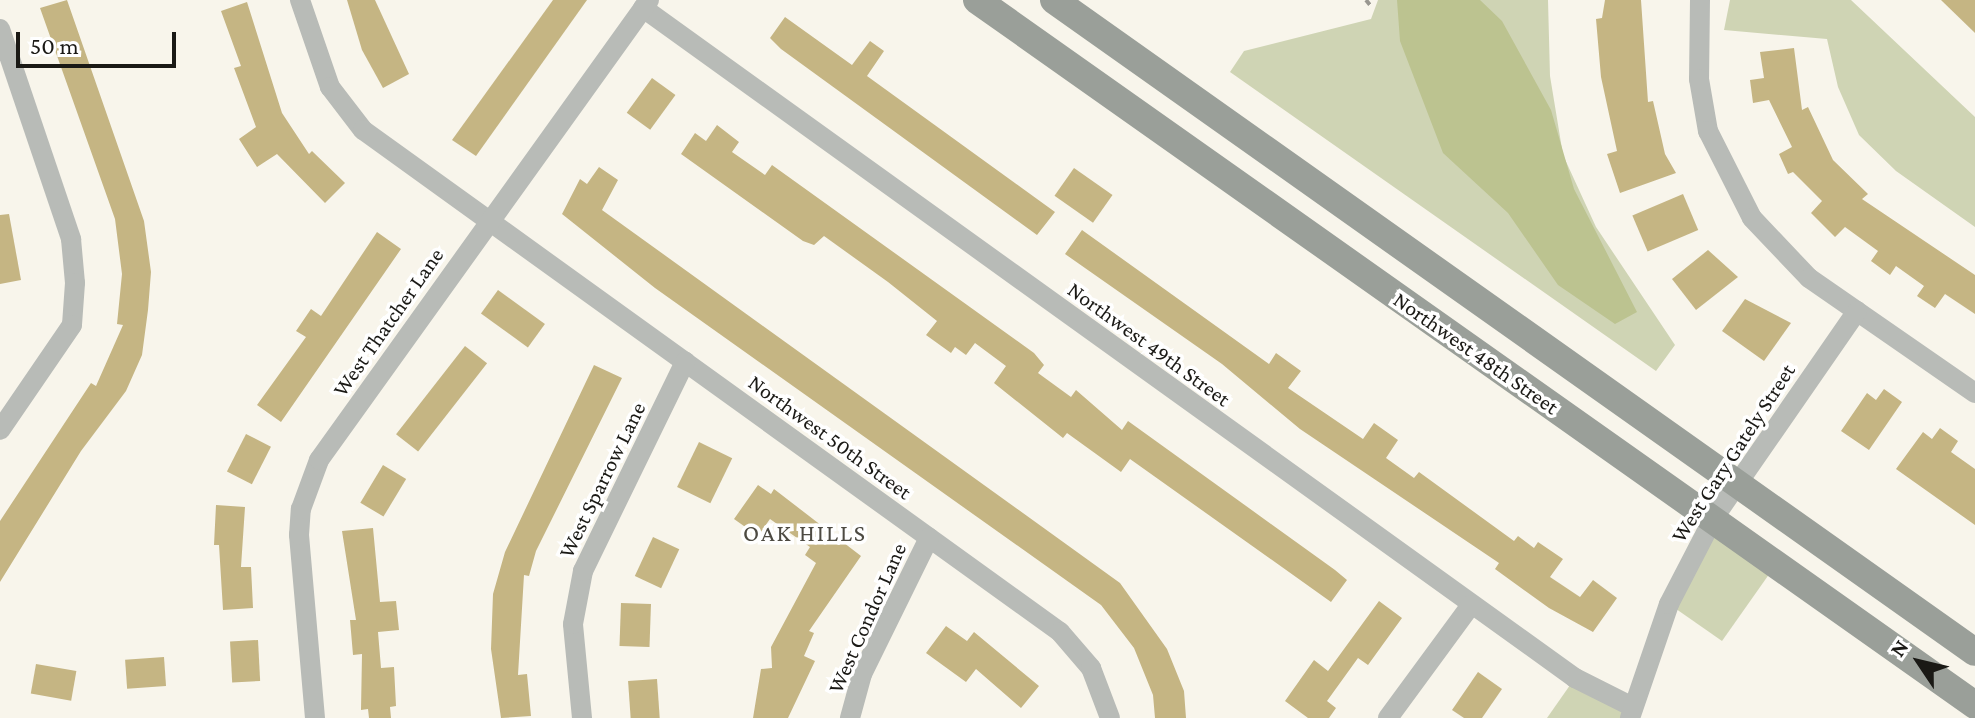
<!DOCTYPE html>
<style>
body{margin:0}
#map{position:relative;width:1975px;height:718px;overflow:hidden;background:#f8f5eb;font-family:"Crimson Pro",serif}
div>[style]{position:absolute}
.green>*{inset:0;background:#cfd4b4}
.forest>*{inset:0;background:#bcc390}
.building>*{inset:0;background:#c5b583;transform-origin:0 0}
.path>*{height:4px;margin-top:-2px;transform-origin:0;background:repeating-linear-gradient(90deg,#999790 0 6px,transparent 0 12px)}
.minor>*{height:20px;margin:-10px;padding:0 10px;transform-origin:10px;border-radius:10px;background:#b8bbb7}
.secondary>*{height:28px;margin:-14px;padding:0 14px;transform-origin:14px;border-radius:14px;background:#9a9f99}
span{translate:-50% -50%;white-space:nowrap;text-align:center;line-height:1.15;-webkit-text-stroke:7px #fff;paint-order:stroke}
.street-label{font-size:22px;color:#1a1915}
.neighbourhood-label{font-size:24px;color:#4d4a42;letter-spacing:2px}
.north{position:absolute;left:1879px;top:622px;width:80px;height:80px;-webkit-text-stroke:6px #fff;paint-order:stroke;rotate:305deg;font-size:22px;font-weight:700;line-height:32px;text-align:center;color:#1a1915}
.north::after{content:'';display:block;margin:auto;width:28px;height:36px;background:#1a1915;clip-path:polygon(50% 0,100% 100%,50% 72%,0 100%)}
.scale{position:absolute;left:16px;top:32px;width:160px;height:36px;box-sizing:border-box;border:4px solid #1a1915;border-top:0;padding-left:10px;font-size:24px;line-height:28px;white-space:nowrap;color:#1a1915;-webkit-text-stroke:6px #fff;paint-order:stroke}
</style>
<div id="map">
<div class="green">
<i style="clip-path:polygon(1378px 0,1548px 0,1550px 76px,1563px 155px,1596px 227px,1675px 345px,1656px 371px,1230px 72px,1244px 51px,1371px 19px)"></i>
<i style="clip-path:polygon(1730px 0,1851px 0,1975px 117px,1975px 227px,1896px 171px,1859px 135px,1838px 87px,1827px 39px,1724px 30px)"></i>
<i style="clip-path:polygon(1713px 519px,1777px 563px,1722px 641px,1669px 604px)"></i>
<i style="clip-path:polygon(1575px 678px,1630px 718px,1547px 718px)"></i>
</div>
<div class="forest">
<i style="clip-path:polygon(1397px 0,1480px 0,1502px 21px,1551px 110px,1574px 189px,1637px 312px,1615px 324px,1558px 285px,1508px 213px,1443px 153px,1400px 41px)"></i>
</div>
<div class="building">
<i style="clip-path:polygon(67px 0,144px 221px,151px 272px,148px 310px,142px 355px,126px 391px,81px 451px,0 582px,0 521px,91px 383px,96px 386px,123px 325px,117px 324px,122px 274px,115px 219px,40px 8px)"></i>
<i style="clip-path:polygon(347px 0,375px 0,409px 74px,383px 88px,362px 50px)"></i>
<i style="clip-path:polygon(553px 0,587px 0,476px 156px,452px 140px)"></i>
<i style="clip-path:polygon(1605px 0,1641px 0,1648px 102px,1653px 101px,1665px 154px,1676px 173px,1620px 193px,1607px 154px,1617px 151px,1601px 77px,1596px 19px,1602px 18px)"></i>
<i style="clip-path:polygon(1941px 0,1975px 0,1975px 33px)"></i>
<i style="clip-path:polygon(247px 2px,282px 113px,309px 154px,312px 151px,345px 183px,325px 203px,277px 154px,257px 167px,239px 139px,256px 127px,234px 68px,241px 66px,221px 11px)"></i>
<i style="clip-path:polygon(785px 17px,852px 65px,870px 41px,884px 51px,867px 76px,1055px 212px,1037px 235px,781px 49px,770px 38px)"></i>
<i style="clip-path:polygon(1794px 48px,1802px 110px,1808px 107px,1833px 160px,1868px 194px,1862px 199px,1975px 275px,1975px 314px,1945px 294px,1935px 308px,1917px 296px,1924px 286px,1896px 266px,1890px 275px,1871px 261px,1878px 251px,1845px 227px,1835px 237px,1811px 213px,1822px 201px,1793px 172px,1788px 174px,1779px 154px,1792px 147px,1769px 100px,1753px 103px,1750px 80px,1764px 78px,1760px 52px)"></i>
<i style="left:652px;top:78px;width:29px;height:43px;rotate:36deg"></i>
<i style="clip-path:polygon(717px 125px,739px 142px,732px 152px,765px 175px,772px 165px,1034px 353px,1044px 365px,1038px 373px,1071px 397px,1076px 390px,1122px 430px,1128px 421px,1335px 570px,1347px 580px,1331px 602px,1130px 459px,1121px 472px,1067px 433px,1063px 438px,994px 383px,1006px 366px,975px 343px,966px 355px,955px 347px,951px 353px,926px 335px,937px 321px,888px 282px,824px 236px,814px 245px,803px 241px,681px 154px,695px 133px,706px 141px)"></i>
<i style="clip-path:polygon(599px 167px,618px 180px,602px 210px,1120px 583px,1167px 649px,1184px 691px,1186px 718px,1155px 718px,1153px 695px,1134px 648px,1101px 605px,655px 288px,562px 214px,580px 179px,587px 184px)"></i>
<i style="left:1074px;top:168px;width:47px;height:34px;rotate:35deg"></i>
<i style="left:1683px;top:194px;width:39px;height:55px;rotate:67deg"></i>
<i style="clip-path:polygon(9px 214px,21px 280px,0 284px,0 215px)"></i>
<i style="clip-path:polygon(1082px 230px,1269px 364px,1276px 353px,1301px 371px,1288px 388px,1363px 439px,1374px 423px,1398px 440px,1386px 458px,1414px 478px,1419px 472px,1514px 541px,1518px 536px,1534px 548px,1538px 542px,1563px 559px,1550px 577px,1580px 597px,1593px 580px,1617px 598px,1593px 632px,1549px 608px,1495px 569px,1499px 563px,1300px 429px,1222px 364px,1065px 254px)"></i>
<i style="clip-path:polygon(377px 232px,401px 249px,281px 422px,257px 405px,306px 337px,296px 331px,311px 309px,321px 316px)"></i>
<i style="clip-path:polygon(1708px 250px,1738px 277px,1696px 310px,1672px 279px)"></i>
<i style="left:498px;top:290px;width:58px;height:29px;rotate:36deg"></i>
<i style="clip-path:polygon(1745px 299px,1791px 323px,1764px 361px,1722px 331px)"></i>
<i style="left:465px;top:346px;width:28px;height:112px;rotate:38deg"></i>
<i style="clip-path:polygon(594px 365px,622px 378px,536px 551px,529px 576px,524px 575px,518px 675px,527px 674px,531px 716px,501px 718px,491px 649px,493px 594px,505px 552px)"></i>
<i style="clip-path:polygon(1884px 389px,1902px 402px,1869px 450px,1841px 431px,1867px 393px,1876px 400px)"></i>
<i style="clip-path:polygon(1940px 428px,1958px 441px,1951px 452px,1975px 469px,1975px 525px,1896px 469px,1923px 432px,1932px 439px)"></i>
<i style="left:246px;top:434px;width:28px;height:42px;rotate:27deg"></i>
<i style="left:699px;top:442px;width:37px;height:50px;rotate:26deg"></i>
<i style="left:383px;top:465px;width:27px;height:44px;rotate:31deg"></i>
<i style="clip-path:polygon(758px 485px,771px 494px,774px 489px,861px 556px,809px 631px,814px 633px,804px 656px,815px 661px,788px 718px,753px 718px,761px 669px,772px 668px,771px 647px,816px 563px,805px 555px,810px 547px,770px 519px,758px 536px,734px 519px)"></i>
<i style="clip-path:polygon(216px 505px,245px 507px,241px 567px,251px 567px,253px 608px,223px 610px,219px 545px,214px 545px)"></i>
<i style="clip-path:polygon(373px 528px,380px 602px,396px 601px,399px 630px,378px 632px,381px 668px,394px 667px,396px 706px,390px 707px,391px 718px,369px 718px,368px 709px,361px 710px,362px 654px,353px 655px,350px 620px,356px 620px,342px 531px)"></i>
<i style="left:653px;top:537px;width:29px;height:43px;rotate:25deg"></i>
<i style="clip-path:polygon(1379px 601px,1402px 618px,1368px 665px,1358px 658px,1327px 701px,1336px 708px,1329px 718px,1308px 718px,1285px 701px,1314px 660px,1328px 671px)"></i>
<i style="left:621px;top:603px;width:30px;height:43px;rotate:2deg"></i>
<i style="clip-path:polygon(946px 626px,967px 641px,974px 632px,1039px 686px,1021px 708px,976px 669px,966px 682px,926px 653px)"></i>
<i style="left:258px;top:640px;width:41px;height:28px;rotate:87deg"></i>
<i style="left:164px;top:657px;width:29px;height:39px;rotate:86deg"></i>
<i style="left:36px;top:664px;width:41px;height:30px;rotate:10deg"></i>
<i style="clip-path:polygon(1478px 672px,1502px 689px,1482px 718px,1464px 718px,1452px 710px)"></i>
<i style="left:657px;top:679px;width:39px;height:29px;rotate:86deg"></i>
</div>
<div class="path">
<i style="left:1366px;top:0;width:6px;rotate:51deg"></i>
</div>
<div class="minor">
<i style="left:300px;top:0;width:92px;rotate:71deg"></i>
<i style="left:330px;top:87px;width:54px;rotate:52.5deg"></i>
<i style="left:363px;top:130px;width:859px;rotate:35.76deg"></i>
<i style="left:1060px;top:632px;width:48px;rotate:49.3deg"></i>
<i style="left:1091px;top:668px;width:53px;rotate:69.2deg"></i>
<i style="left:1700px;top:0;width:79px;rotate:90.7deg"></i>
<i style="left:1699px;top:79px;width:53px;rotate:80.2deg"></i>
<i style="left:1708px;top:131px;width:97px;rotate:63.2deg"></i>
<i style="left:1752px;top:218px;width:83px;rotate:46.5deg"></i>
<i style="left:1809px;top:278px;width:202px;rotate:34.7deg"></i>
<i style="left:643px;top:8px;width:1148px;rotate:35.71deg"></i>
<i style="left:1575px;top:678px;width:65px;rotate:26.6deg"></i>
<i style="left:0;top:29px;width:222px;rotate:71.3deg"></i>
<i style="left:71px;top:239px;width:44px;rotate:84.8deg"></i>
<i style="left:75px;top:283px;width:42px;rotate:94.1deg"></i>
<i style="left:72px;top:325px;width:127px;rotate:124.4deg"></i>
<i style="left:315px;top:718px;width:184px;rotate:-95deg"></i>
<i style="left:299px;top:535px;width:26px;rotate:-86deg"></i>
<i style="left:301px;top:509px;width:52px;rotate:-69.8deg"></i>
<i style="left:319px;top:460px;width:566px;rotate:-54.34deg"></i>
<i style="left:582px;top:718px;width:94px;rotate:-95.5deg"></i>
<i style="left:573px;top:624px;width:54px;rotate:-79.3deg"></i>
<i style="left:583px;top:571px;width:233px;rotate:-64deg"></i>
<i style="left:850px;top:718px;width:46px;rotate:-74.7deg"></i>
<i style="left:862px;top:674px;width:152px;rotate:-63.8deg"></i>
<i style="left:1388px;top:718px;width:140px;rotate:-53.7deg"></i>
<i style="left:1630px;top:718px;width:120px;rotate:-71.1deg"></i>
<i style="left:1669px;top:604px;width:96px;rotate:-62.6deg"></i>
<i style="left:1713px;top:519px;width:253px;rotate:-55.3deg"></i>
</div>
<div class="secondary">
<i style="left:977px;top:0;width:1222px;rotate:35.24deg"></i>
<i style="left:1054px;top:0;width:1128px;rotate:35.3deg"></i>
</div>
<div class="street-label">
<span style="left:388px;top:322px;rotate:-55deg">West Thatcher Lane</span>
<span style="left:1149px;top:344px;rotate:36deg">Northwest 49th Street</span>
<span style="left:1476px;top:353px;rotate:35deg">Northwest 48th Street</span>
<span style="left:830px;top:437px;rotate:36deg">Northwest 50th Street</span>
<span style="left:1733px;top:453px;rotate:-57deg">West Gary Gately Street</span>
<span style="left:602px;top:480px;rotate:-64deg">West Sparrow Lane</span>
<span style="left:867px;top:618px;rotate:-66deg">West Condor Lane</span>
</div>
<div class="neighbourhood-label">
<span style="left:805px;top:533px">OAK HILLS</span>
</div>
<div class="north">N</div>
<div class="scale">50 m</div>
</div>
